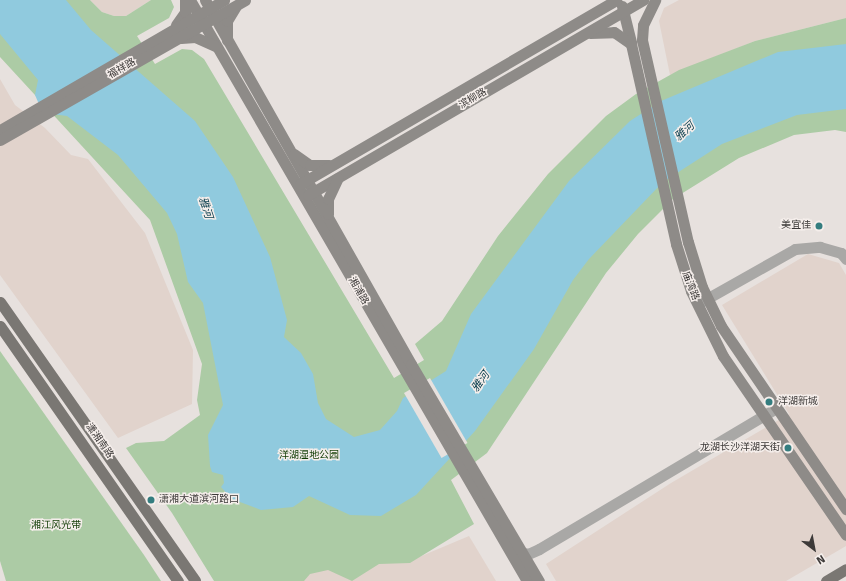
<!DOCTYPE html>
<meta charset="utf-8">
<style>
body{margin:0}
#map{position:relative;width:846px;height:581px;overflow:hidden;background:#e7e1de;font-family:Signika,"Noto Sans SC",sans-serif}
div>[style]{position:absolute}
.built>*{inset:0;background:#e1d3cc}
.green>*{inset:0;background:#accba5}
.water>*{inset:0;background:#90cade}
.pier>*{inset:0;background:#e7e1de;transform-origin:0 0}
.tertiary>*{height:11px;margin:-5.5px;padding:0 5.5px;transform-origin:5.5px;border-radius:5.5px;background:#a9a8a6}
.secondary>*{height:11px;margin:-5.5px;padding:0 5.5px;transform-origin:5.5px;border-radius:5.5px;background:#8e8b88}
.primary>*{height:11px;margin:-5.5px;padding:0 5.5px;transform-origin:5.5px;border-radius:5.5px;background:#7a7773}
.secondary-bridge>*{height:11px;margin:-5.5px;padding:0 5.5px;transform-origin:5.5px;border-radius:5.5px;background:#8e8b88}
.dots>*{width:11px;height:11px;translate:-50% -50%;box-sizing:border-box;border:2px solid #f5eeeb;border-radius:50%}
span{translate:-50% -50%;white-space:nowrap;text-align:center;line-height:1.15;-webkit-text-stroke:3px #f5eeeb;paint-order:stroke}
.street-label{font-size:10px;color:#3d3a39}
.poi-label{font-size:10px;color:#3d3a39}
.right{translate:-100% -50%;text-align:right}
.left{translate:0 -50%;text-align:left}
.park-label{font-size:10px;color:#113d05}
.water-label{font-size:11px;color:#0f4251;font-style:italic}
.north{position:absolute;left:794px;top:529px;width:40px;height:40px;-webkit-text-stroke:3px #f5eeeb;paint-order:stroke;rotate:148deg;font-size:11px;font-weight:700;line-height:16px;text-align:center;color:#3d3a39}
.north::after{content:'';display:block;margin:auto;width:14px;height:18px;background:#3d3a39;clip-path:polygon(50% 0,100% 100%,50% 72%,0 100%)}
</style>
<div id="map">
<div class="built">
<i style="clip-path:polygon(90px 0,151px 0,126px 16px,114px 16px,102px 12px)"></i>
<i style="clip-path:polygon(679px 0,846px 0,846px 18px,755px 41px,670px 75px,659px 21px,664px 8px)"></i>
<i style="clip-path:polygon(0 79px,15px 105px,45px 128px,71px 155px,88px 159px,145px 233px,193px 350px,192px 404px,118px 438px,0 275px)"></i>
<i style="clip-path:polygon(808px 254px,839px 263px,846px 275px,846px 546px,786px 581px,556px 581px,546px 564px,671px 483px,789px 414px,722px 305px)"></i>
<i style="clip-path:polygon(469px 536px,496px 581px,243px 581px,272px 554px,412px 560px)"></i>
</div>
<div class="green">
<i style="clip-path:polygon(0 0,90px 0,102px 12px,114px 16px,126px 16px,151px 0,171px 0,174px 7px,169px 18px,137px 36px,155px 64px,182px 49px,192px 50px,204px 59px,394px 378px,424px 360px,415px 344px,442px 321px,498px 236px,548px 174px,606px 116px,636px 94px,679px 70px,755px 41px,846px 18px,846px 132px,835px 130px,794px 135px,739px 158px,673px 199px,638px 234px,606px 273px,487px 453px,451px 480px,474px 524px,410px 563px,379px 564px,352px 581px,328px 570px,310px 574px,304px 581px,214px 581px,172px 513px,126px 448px,136px 443px,164px 441px,200px 415px,197px 400px,202px 364px,150px 220px,0 57px)"></i>
<i style="clip-path:polygon(0 351px,144px 555px,161px 581px,6px 581px,0 561px)"></i>
</div>
<div class="water">
<i style="clip-path:polygon(0 0,66px 0,91px 30px,195px 121px,233px 177px,270px 257px,287px 320px,284px 337px,301px 353px,313px 374px,318px 403px,326px 419px,354px 437px,380px 430px,397px 411px,403px 398px,446px 371px,471px 314px,569px 181px,630px 121px,661px 101px,778px 52px,846px 44px,846px 109px,797px 115px,722px 144px,663px 182px,589px 259px,573px 280px,534px 349px,475px 431px,416px 495px,381px 516px,350px 515px,309px 496px,293px 507px,261px 510px,232px 499px,221px 487px,224px 483px,223px 475px,212px 472px,210px 466px,208px 435px,223px 405px,203px 303px,188px 282px,177px 234px,167px 213px,118px 155px,67px 116px,52px 114px,38px 102px,35px 95px,38px 80px,0 34px)"></i>
</div>
<div class="pier">
<i style="left:430px;top:378px;width:75px;height:30px;rotate:60deg"></i>
</div>
<div class="tertiary">
<i style="left:701px;top:302px;width:108px;rotate:-29.4deg"></i>
<i style="left:795px;top:249px;width:25px;rotate:-5deg"></i>
<i style="left:820px;top:247px;width:22px;rotate:16deg"></i>
<i style="left:841px;top:253px;width:8px;rotate:50deg"></i>
<i style="left:520px;top:552px;width:8px;rotate:14deg"></i>
<i style="left:528px;top:554px;width:12px;rotate:-24deg"></i>
<i style="left:539px;top:549px;width:276px;rotate:-30.7deg"></i>
</div>
<div class="secondary">
<i style="left:190px;top:0;width:672px;rotate:59.88deg"></i>
<i style="left:205px;top:0;width:418px;rotate:60.5deg"></i>
<i style="left:411px;top:364px;width:252px;rotate:59.5deg"></i>
<i style="left:622px;top:6px;width:38px;rotate:76deg"></i>
<i style="left:176px;top:25px;width:16px;rotate:-55deg"></i>
<i style="left:185px;top:12px;width:12px;rotate:-90deg"></i>
<i style="left:590px;top:33px;width:24px;rotate:-2deg"></i>
<i style="left:614px;top:32px;width:21px;rotate:35deg"></i>
<i style="left:181px;top:38px;width:14px;rotate:-4deg"></i>
<i style="left:195px;top:37px;width:22px;rotate:24deg"></i>
<i style="left:227px;top:40px;width:19px;rotate:-90deg"></i>
<i style="left:227px;top:21px;width:17px;rotate:-59deg"></i>
<i style="left:642px;top:40px;width:15px;rotate:-86deg"></i>
<i style="left:643px;top:25px;width:28px;rotate:-64deg"></i>
<i style="left:0;top:130px;width:259px;rotate:-30.1deg"></i>
<i style="left:0;top:140px;width:282px;rotate:-29.7deg"></i>
<i style="left:294px;top:154px;width:19px;rotate:35deg"></i>
<i style="left:310px;top:165px;width:19px"></i>
<i style="left:300px;top:184px;width:366px;rotate:-30.2deg"></i>
<i style="left:308px;top:195px;width:388px;rotate:-30.2deg"></i>
<i style="left:328px;top:214px;width:15px;rotate:-90deg"></i>
<i style="left:328px;top:199px;width:23px;rotate:-65deg"></i>
<i style="left:702px;top:287px;width:43px;rotate:64deg"></i>
<i style="left:721px;top:326px;width:222px;rotate:55.7deg"></i>
<i style="left:691px;top:291px;width:72px;rotate:63.8deg"></i>
<i style="left:723px;top:356px;width:217px;rotate:55.5deg"></i>
</div>
<div class="primary">
<i style="left:0;top:302px;width:340px;rotate:55deg"></i>
<i style="left:0;top:326px;width:311px;rotate:55.1deg"></i>
<i style="left:826px;top:581px;width:23px;rotate:-31deg"></i>
</div>
<div class="secondary-bridge">
<i style="left:642px;top:40px;width:207px;rotate:77.2deg"></i>
<i style="left:688px;top:242px;width:47px;rotate:72.7deg"></i>
<i style="left:631px;top:44px;width:205px;rotate:77.3deg"></i>
<i style="left:676px;top:244px;width:49px;rotate:72.3deg"></i>
</div>
<div class="dots">
<i style="left:819px;top:226px;background:#347d7f"></i>
<i style="left:769px;top:402px;background:#347d7f"></i>
<i style="left:788px;top:448px;background:#347d7f"></i>
<i style="left:151px;top:500px;background:#347d7f"></i>
</div>
<div class="street-label">
<span style="left:122px;top:69px;rotate:-30deg">福祥路</span>
<span style="left:473px;top:99px;rotate:-30deg">滨柳路</span>
<span style="left:690px;top:286px;rotate:69deg">庙湾路</span>
<span style="left:358px;top:291px;rotate:60deg">湘浦路</span>
<span style="left:99px;top:441px;rotate:55deg">潇湘南路</span>
</div>
<div class="poi-label">
<span class="right" style="left:811px;top:226px">美宜佳</span>
<span class="left" style="left:778px;top:402px">洋湖新城</span>
<span class="right" style="left:780px;top:448px">龙湖长沙洋湖天街</span>
<span class="left" style="left:159px;top:500px">潇湘大道滨河路口</span>
</div>
<div class="park-label">
<span style="left:309px;top:456px">洋湖湿地公园</span>
<span style="left:56px;top:526px">湘江风光带</span>
</div>
<div class="water-label">
<span style="left:685px;top:132px;rotate:-42deg">雅河</span>
<span style="left:205px;top:208px;rotate:72deg">雅河</span>
<span style="left:481px;top:382px;rotate:-54deg">雅河</span>
</div>
<div class="north">N</div>
</div>
